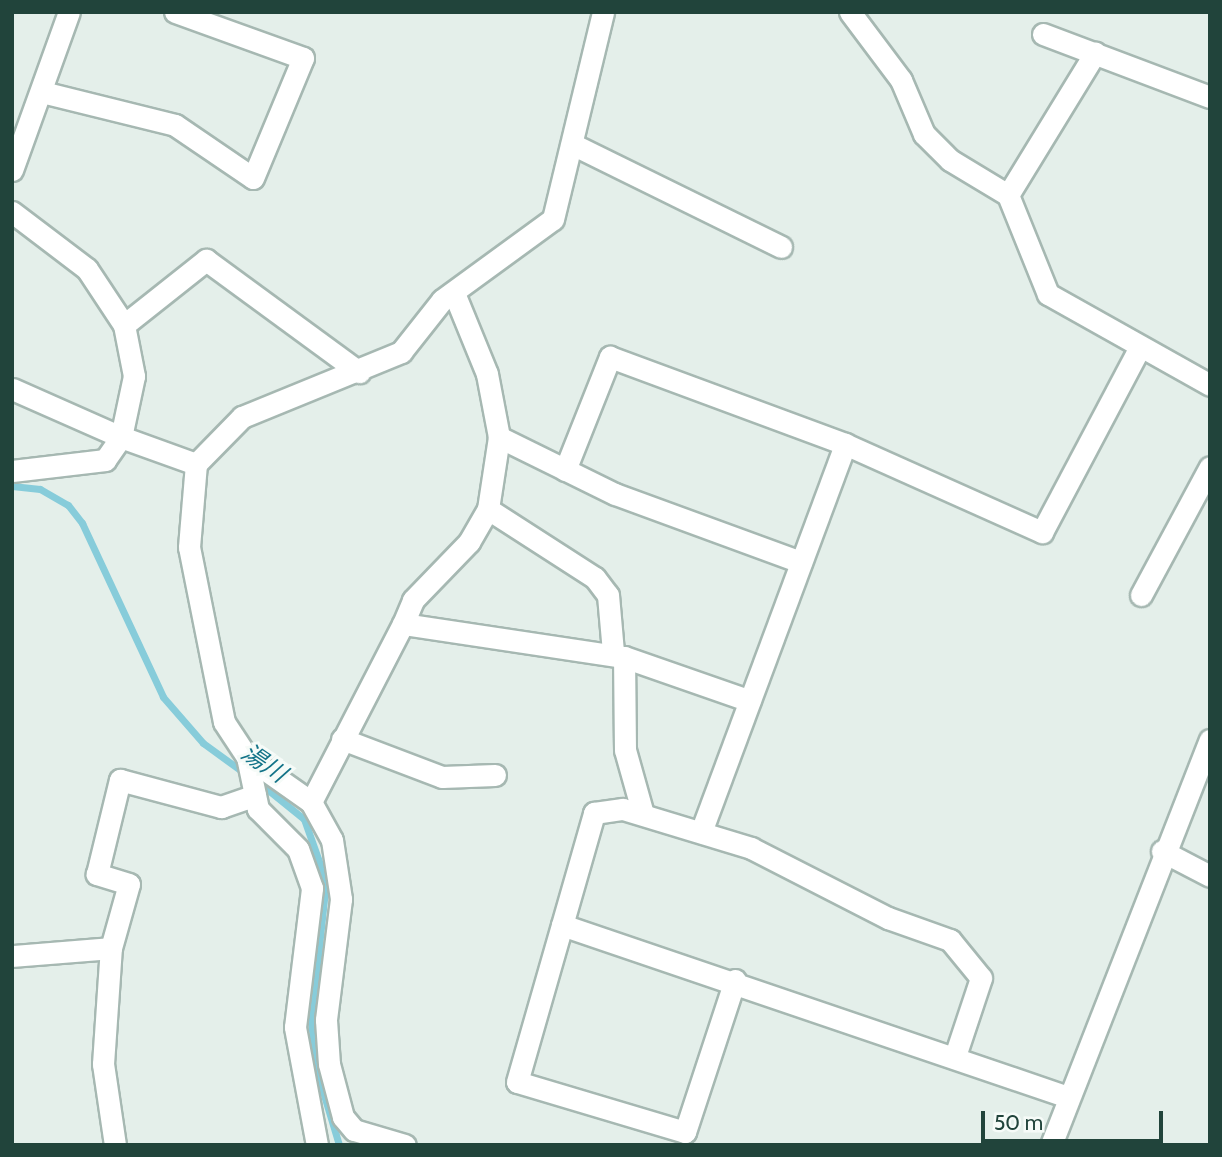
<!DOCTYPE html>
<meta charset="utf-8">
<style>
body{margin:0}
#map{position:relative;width:1222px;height:1157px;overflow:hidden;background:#e4efea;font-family:Cabin,"Noto Sans JP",sans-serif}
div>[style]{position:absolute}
.stream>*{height:7px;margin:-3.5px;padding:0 3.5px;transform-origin:3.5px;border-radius:3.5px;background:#87ccda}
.roads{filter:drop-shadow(2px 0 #a6b8b2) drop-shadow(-2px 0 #a6b8b2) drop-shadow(0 2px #a6b8b2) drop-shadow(0 -2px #a6b8b2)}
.minor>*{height:21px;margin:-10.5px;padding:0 10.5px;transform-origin:10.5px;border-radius:10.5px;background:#fff}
span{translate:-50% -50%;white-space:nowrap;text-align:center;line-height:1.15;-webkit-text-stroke:6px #f6fbf8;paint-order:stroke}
.water-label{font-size:24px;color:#137388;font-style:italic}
.frame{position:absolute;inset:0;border:14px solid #21443b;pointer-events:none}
.scale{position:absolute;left:981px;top:1111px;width:182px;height:32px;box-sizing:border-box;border:4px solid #21443b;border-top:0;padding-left:9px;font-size:21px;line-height:24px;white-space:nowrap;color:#21443b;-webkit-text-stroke:5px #f6fbf8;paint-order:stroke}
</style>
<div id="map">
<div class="stream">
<i style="left:12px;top:486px;width:28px;rotate:6deg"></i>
<i style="left:40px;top:489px;width:32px;rotate:30deg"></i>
<i style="left:68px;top:505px;width:23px;rotate:52deg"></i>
<i style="left:82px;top:523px;width:192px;rotate:65deg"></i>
<i style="left:163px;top:697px;width:61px;rotate:49deg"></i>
<i style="left:203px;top:743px;width:54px;rotate:36deg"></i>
<i style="left:257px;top:781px;width:60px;rotate:39deg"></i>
<i style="left:304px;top:819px;width:66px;rotate:70.5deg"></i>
<i style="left:326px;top:881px;width:142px;rotate:96.1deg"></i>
<i style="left:311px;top:1022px;width:50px;rotate:83.2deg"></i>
<i style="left:317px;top:1072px;width:76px;rotate:73.2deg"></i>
</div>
<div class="roads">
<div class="minor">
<i style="left:850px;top:12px;width:85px;rotate:53.1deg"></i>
<i style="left:901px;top:80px;width:59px;rotate:66.9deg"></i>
<i style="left:924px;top:134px;width:37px;rotate:45deg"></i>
<i style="left:950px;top:160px;width:68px;rotate:31.1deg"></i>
<i style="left:1008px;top:195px;width:107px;rotate:68deg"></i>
<i style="left:1048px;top:294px;width:186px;rotate:29.3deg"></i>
<i style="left:1043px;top:34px;width:178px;rotate:20.7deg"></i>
<i style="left:42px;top:92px;width:137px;rotate:13.9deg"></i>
<i style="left:175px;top:125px;width:94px;rotate:34.2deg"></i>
<i style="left:253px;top:178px;width:130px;rotate:-67.4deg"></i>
<i style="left:303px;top:58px;width:136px;rotate:-160.2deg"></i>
<i style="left:572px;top:144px;width:233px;rotate:26.2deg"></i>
<i style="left:12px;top:170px;width:168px;rotate:-70.2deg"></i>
<i style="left:1008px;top:195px;width:167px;rotate:-58.5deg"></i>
<i style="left:12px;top:212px;width:94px;rotate:37.2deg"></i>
<i style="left:87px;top:269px;width:67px;rotate:56.5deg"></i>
<i style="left:124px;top:325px;width:52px;rotate:78.9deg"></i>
<i style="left:134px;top:376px;width:62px;rotate:102deg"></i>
<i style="left:121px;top:437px;width:119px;rotate:-156.2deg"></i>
<i style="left:454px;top:293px;width:87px;rotate:67.8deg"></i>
<i style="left:487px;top:374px;width:64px;rotate:79.2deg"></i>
<i style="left:499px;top:437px;width:129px;rotate:26.2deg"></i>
<i style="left:615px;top:494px;width:198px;rotate:20.1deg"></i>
<i style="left:124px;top:325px;width:105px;rotate:-38.4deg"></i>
<i style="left:206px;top:260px;width:190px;rotate:36.2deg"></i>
<i style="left:565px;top:470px;width:122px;rotate:-68.3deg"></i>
<i style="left:610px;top:357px;width:251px;rotate:20.3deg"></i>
<i style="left:845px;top:444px;width:216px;rotate:24.1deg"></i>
<i style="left:1042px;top:532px;width:207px;rotate:-62.1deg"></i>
<i style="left:12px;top:471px;width:94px;rotate:-6.7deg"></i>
<i style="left:105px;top:460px;width:28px;rotate:-55deg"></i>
<i style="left:121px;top:437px;width:80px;rotate:19.8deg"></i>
<i style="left:488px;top:509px;width:127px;rotate:32.8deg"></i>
<i style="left:595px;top:578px;width:21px;rotate:53deg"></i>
<i style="left:608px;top:595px;width:57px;rotate:85deg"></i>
<i style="left:1141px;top:595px;width:145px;rotate:-61.7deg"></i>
<i style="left:403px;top:624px;width:26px;rotate:-67deg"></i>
<i style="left:413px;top:600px;width:81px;rotate:-46deg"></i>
<i style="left:469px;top:542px;width:38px;rotate:-60deg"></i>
<i style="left:488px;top:509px;width:73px;rotate:-81.3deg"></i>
<i style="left:342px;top:739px;width:107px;rotate:20.8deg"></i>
<i style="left:442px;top:777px;width:53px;rotate:-2.2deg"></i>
<i style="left:247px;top:757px;width:78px;rotate:35.1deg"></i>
<i style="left:311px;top:802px;width:43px;rotate:61.1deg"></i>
<i style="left:332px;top:840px;width:60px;rotate:81.3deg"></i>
<i style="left:341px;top:899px;width:122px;rotate:97.1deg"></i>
<i style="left:326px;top:1020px;width:44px;rotate:86.1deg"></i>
<i style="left:329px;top:1064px;width:55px;rotate:75.2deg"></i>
<i style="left:343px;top:1117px;width:17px;rotate:50deg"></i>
<i style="left:354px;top:1130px;width:53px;rotate:16.4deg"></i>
<i style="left:311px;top:802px;width:200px;rotate:-62.7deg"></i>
<i style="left:403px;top:624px;width:223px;rotate:8.5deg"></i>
<i style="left:643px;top:814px;width:66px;rotate:-105.7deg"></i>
<i style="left:625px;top:750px;width:93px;rotate:-90.6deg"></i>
<i style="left:624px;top:657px;width:133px;rotate:19.2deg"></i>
<i style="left:701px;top:832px;width:414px;rotate:-69.6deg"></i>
<i style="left:1162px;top:851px;width:54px;rotate:27.5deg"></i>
<i style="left:562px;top:925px;width:534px;rotate:18.77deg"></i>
<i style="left:12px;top:956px;width:99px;rotate:-4.6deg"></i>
<i style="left:735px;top:980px;width:160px;rotate:108.2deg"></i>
<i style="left:685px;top:1132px;width:175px;rotate:-163.4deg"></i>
<i style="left:517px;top:1082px;width:280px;rotate:-74deg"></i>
<i style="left:594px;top:813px;width:29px;rotate:-8deg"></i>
<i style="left:623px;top:809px;width:134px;rotate:16.9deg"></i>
<i style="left:751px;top:848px;width:154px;rotate:27.1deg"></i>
<i style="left:888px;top:918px;width:66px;rotate:19.5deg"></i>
<i style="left:950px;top:940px;width:49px;rotate:50.8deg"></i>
<i style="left:981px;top:978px;width:82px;rotate:108.4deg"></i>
<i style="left:115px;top:1145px;width:82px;rotate:-98.4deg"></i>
<i style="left:103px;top:1064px;width:116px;rotate:-86.1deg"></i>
<i style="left:111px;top:948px;width:66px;rotate:-74.3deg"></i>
<i style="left:129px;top:884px;width:34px;rotate:-163deg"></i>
<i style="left:97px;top:874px;width:97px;rotate:-76.3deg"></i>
<i style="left:120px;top:780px;width:105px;rotate:15deg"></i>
<i style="left:221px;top:807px;width:36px;rotate:-19deg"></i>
<i style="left:317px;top:1145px;width:120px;rotate:-100.6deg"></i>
<i style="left:295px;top:1027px;width:140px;rotate:-83deg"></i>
<i style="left:312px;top:888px;width:41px;rotate:-109.7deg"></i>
<i style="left:298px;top:849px;width:57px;rotate:-135deg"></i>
<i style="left:258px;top:809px;width:53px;rotate:-101.9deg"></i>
<i style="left:247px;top:757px;width:42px;rotate:-123.3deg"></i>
<i style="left:224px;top:722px;width:178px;rotate:-101.3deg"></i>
<i style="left:189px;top:547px;width:83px;rotate:-85.2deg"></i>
<i style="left:196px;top:464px;width:66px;rotate:-45.6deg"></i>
<i style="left:242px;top:417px;width:172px;rotate:-22.2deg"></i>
<i style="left:401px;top:352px;width:66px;rotate:-51.7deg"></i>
<i style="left:442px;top:300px;width:137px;rotate:-36.1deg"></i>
<i style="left:553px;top:219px;width:213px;rotate:-76.4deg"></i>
<i style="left:1051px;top:1145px;width:435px;rotate:-68.6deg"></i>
</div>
</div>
<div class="water-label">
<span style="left:264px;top:763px;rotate:34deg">湯川</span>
</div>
<div class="frame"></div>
<div class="scale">50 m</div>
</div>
